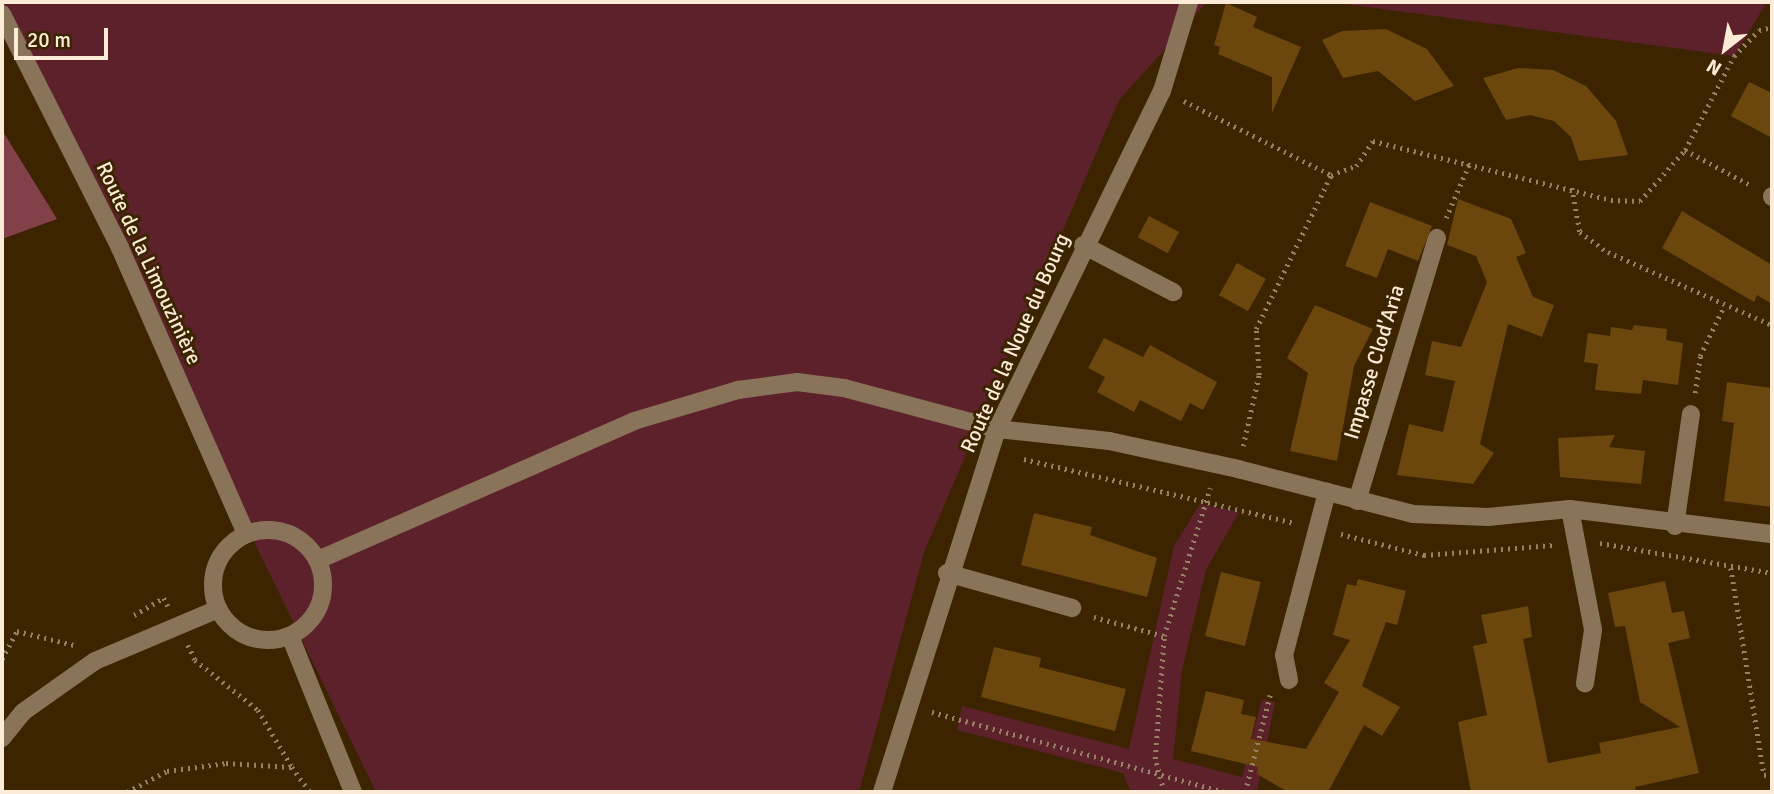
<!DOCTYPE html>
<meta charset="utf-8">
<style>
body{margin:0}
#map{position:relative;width:1774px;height:794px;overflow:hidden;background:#3c2400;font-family:Signika,sans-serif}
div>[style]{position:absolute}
.green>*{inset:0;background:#5d212b}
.forest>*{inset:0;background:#824048}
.building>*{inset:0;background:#6b470d;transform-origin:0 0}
.path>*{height:4.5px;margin-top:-2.25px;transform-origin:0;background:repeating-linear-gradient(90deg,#958164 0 2px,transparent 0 7px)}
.minor>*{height:18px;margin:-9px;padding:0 9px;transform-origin:9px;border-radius:9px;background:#8a7459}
.minor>.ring{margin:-9px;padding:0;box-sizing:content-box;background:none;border:18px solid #8a7459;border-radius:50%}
span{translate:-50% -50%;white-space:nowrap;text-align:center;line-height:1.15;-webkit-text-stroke:6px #3c2400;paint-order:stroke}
.street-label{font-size:21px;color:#fbebd7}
.frame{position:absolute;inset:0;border:4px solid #fbebd7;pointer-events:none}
.north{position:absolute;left:1690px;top:14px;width:70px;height:70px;-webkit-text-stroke:5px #3c2400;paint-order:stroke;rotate:211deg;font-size:19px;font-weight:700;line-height:28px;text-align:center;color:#fbebd7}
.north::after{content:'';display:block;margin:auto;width:24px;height:32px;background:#fbebd7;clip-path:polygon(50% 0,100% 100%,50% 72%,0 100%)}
.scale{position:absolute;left:14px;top:28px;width:94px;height:32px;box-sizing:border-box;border:4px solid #fbebd7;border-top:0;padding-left:9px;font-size:21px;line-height:24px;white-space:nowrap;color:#fbebd7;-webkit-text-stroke:5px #3c2400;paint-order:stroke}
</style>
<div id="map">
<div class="green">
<i style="clip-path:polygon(2px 2px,1207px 2px,1119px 100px,924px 552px,859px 792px,376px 792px,2px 24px)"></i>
<i style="clip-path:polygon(1330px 2px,1767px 2px,1734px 56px)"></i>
<i style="clip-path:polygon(1200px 504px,1239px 512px,1206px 570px,1182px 670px,1173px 759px,1242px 777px,1262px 699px,1275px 702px,1257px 792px,1131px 792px,1123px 773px,957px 730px,962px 706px,1129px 749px,1174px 546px)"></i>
</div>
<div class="forest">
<i style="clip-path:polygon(2px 130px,57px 219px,2px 239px)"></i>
</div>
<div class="building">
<i style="clip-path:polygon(1226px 3px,1257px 17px,1253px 27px,1301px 47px,1272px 113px,1272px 77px,1218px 54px,1220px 47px,1214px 45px)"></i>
<i style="clip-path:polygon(1386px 29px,1427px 49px,1454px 86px,1415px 101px,1378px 71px,1343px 78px,1322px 40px,1342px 31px)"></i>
<i style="clip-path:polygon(1518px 68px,1553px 70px,1586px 86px,1616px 121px,1628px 155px,1579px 161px,1571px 137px,1554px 121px,1530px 115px,1506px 120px,1483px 78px)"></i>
<i style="clip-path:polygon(1749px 82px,1772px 93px,1772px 138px,1731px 116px)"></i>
<i style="clip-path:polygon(1458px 199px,1511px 219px,1526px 253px,1516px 257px,1533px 297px,1554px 305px,1542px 337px,1508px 324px,1480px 444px,1494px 453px,1473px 484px,1397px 475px,1409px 424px,1443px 432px,1455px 381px,1425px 375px,1432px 341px,1461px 347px,1487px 282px,1476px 256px,1447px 245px)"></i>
<i style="clip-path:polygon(1370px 202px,1432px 226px,1418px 261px,1388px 249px,1377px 278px,1345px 266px)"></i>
<i style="clip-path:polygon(1682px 211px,1772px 265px,1772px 304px,1757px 295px,1754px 302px,1662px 248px)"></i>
<i style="left:1149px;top:216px;width:34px;height:24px;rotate:28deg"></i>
<i style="left:1237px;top:263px;width:33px;height:37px;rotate:29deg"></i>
<i style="clip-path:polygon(1315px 305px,1373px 329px,1354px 366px,1337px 461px,1290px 451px,1308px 373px,1287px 358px)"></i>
<i style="clip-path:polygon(1634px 325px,1667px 329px,1666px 340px,1683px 343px,1678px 385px,1643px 380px,1641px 394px,1595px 390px,1598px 364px,1584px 362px,1588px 333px,1610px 336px,1611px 327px,1632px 330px)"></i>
<i style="clip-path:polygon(1104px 338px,1143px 357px,1150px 345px,1217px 382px,1203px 410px,1190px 403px,1181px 421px,1140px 400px,1134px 412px,1097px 392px,1105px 377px,1088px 368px)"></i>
<i style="clip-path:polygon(1727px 382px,1772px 388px,1772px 507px,1724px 501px,1734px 423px,1722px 421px)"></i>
<i style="clip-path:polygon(1615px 435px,1609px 447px,1645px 451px,1641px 484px,1560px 477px,1558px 438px)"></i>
<i style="clip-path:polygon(1034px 513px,1092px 527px,1090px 535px,1157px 558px,1147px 597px,1021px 565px)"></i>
<i style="left:1221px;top:572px;width:41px;height:66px;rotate:14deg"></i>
<i style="clip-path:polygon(1358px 579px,1406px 591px,1397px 625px,1386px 622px,1362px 686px,1400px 707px,1382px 736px,1364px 725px,1328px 792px,1288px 792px,1257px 774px,1258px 767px,1191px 751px,1206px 691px,1244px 700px,1241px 714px,1256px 717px,1251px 739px,1306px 749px,1339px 692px,1324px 683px,1350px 640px,1333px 635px,1347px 584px,1356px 586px)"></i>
<i style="clip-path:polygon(1665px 581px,1672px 613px,1684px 611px,1690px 638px,1668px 643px,1699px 773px,1635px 787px,1636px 792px,1471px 792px,1458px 722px,1487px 715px,1473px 646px,1487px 643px,1481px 615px,1528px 606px,1532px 637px,1523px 639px,1548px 763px,1601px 753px,1599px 743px,1680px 727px,1640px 702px,1625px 626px,1615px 627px,1608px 593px)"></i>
<i style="clip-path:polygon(994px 647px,1041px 658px,1039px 667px,1126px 689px,1115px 731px,981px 697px)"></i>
</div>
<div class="path">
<i style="left:1184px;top:101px;width:165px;rotate:26.7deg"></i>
<i style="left:1331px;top:175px;width:27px;rotate:-20deg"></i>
<i style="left:1356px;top:166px;width:30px;rotate:-56deg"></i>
<i style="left:1373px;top:141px;width:245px;rotate:13.9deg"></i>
<i style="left:1611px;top:200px;width:29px;rotate:2deg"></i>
<i style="left:1640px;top:201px;width:68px;rotate:-48.6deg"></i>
<i style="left:1685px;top:150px;width:106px;rotate:-62.5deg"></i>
<i style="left:1734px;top:56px;width:36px;rotate:-46deg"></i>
<i style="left:1759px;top:30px;width:13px;rotate:-13deg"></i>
<i style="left:1685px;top:150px;width:76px;rotate:28.2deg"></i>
<i style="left:1572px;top:188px;width:45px;rotate:79.7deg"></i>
<i style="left:1580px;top:232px;width:34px;rotate:36deg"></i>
<i style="left:1608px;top:252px;width:180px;rotate:24deg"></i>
<i style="left:1446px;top:218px;width:61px;rotate:-66.8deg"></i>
<i style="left:1695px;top:393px;width:37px;rotate:-82deg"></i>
<i style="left:1700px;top:356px;width:55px;rotate:-64.4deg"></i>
<i style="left:1243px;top:446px;width:73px;rotate:-77.3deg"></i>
<i style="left:1259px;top:375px;width:46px;rotate:-93.7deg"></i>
<i style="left:1256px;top:329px;width:171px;rotate:-64deg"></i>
<i style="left:1024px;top:459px;width:278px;rotate:13.3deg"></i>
<i style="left:1341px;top:534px;width:86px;rotate:14.2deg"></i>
<i style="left:1424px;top:555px;width:129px;rotate:-4.4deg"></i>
<i style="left:1600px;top:543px;width:175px;rotate:9.9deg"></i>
<i style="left:1731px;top:568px;width:210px;rotate:80.9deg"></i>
<i style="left:1764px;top:775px;width:8px;rotate:-7deg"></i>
<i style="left:134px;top:615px;width:34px;rotate:-30deg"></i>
<i style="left:164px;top:598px;width:9px;rotate:63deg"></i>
<i style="left:1094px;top:617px;width:73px;rotate:15.2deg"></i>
<i style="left:188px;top:645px;width:17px;rotate:65deg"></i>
<i style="left:195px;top:660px;width:80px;rotate:38.4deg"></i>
<i style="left:258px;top:710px;width:66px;rotate:59.2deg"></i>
<i style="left:2px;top:659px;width:32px;rotate:-62deg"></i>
<i style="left:17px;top:631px;width:59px;rotate:13.8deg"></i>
<i style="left:932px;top:712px;width:303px;rotate:15.3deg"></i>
<i style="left:127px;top:792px;width:45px;rotate:-27.7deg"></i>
<i style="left:167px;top:771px;width:60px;rotate:-7.7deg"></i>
<i style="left:226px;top:763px;width:66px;rotate:3.5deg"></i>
<i style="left:292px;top:767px;width:31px;rotate:54deg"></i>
<i style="left:1164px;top:792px;width:34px;rotate:-105deg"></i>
<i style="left:1155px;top:759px;width:123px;rotate:-85.8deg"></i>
<i style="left:1164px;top:636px;width:155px;rotate:-72.7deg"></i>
<i style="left:1245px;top:792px;width:100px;rotate:-75.5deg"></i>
</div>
<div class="minor">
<i style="left:2px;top:14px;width:262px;rotate:63.2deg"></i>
<i style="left:120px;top:248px;width:313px;rotate:66.2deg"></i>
<i style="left:1772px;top:196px;width:1px;rotate:90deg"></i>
<i style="left:1083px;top:245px;width:102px;rotate:27.6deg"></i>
<i style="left:1357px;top:501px;width:275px;rotate:-73.1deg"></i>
<i style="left:1570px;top:509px;width:123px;rotate:79.2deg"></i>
<i style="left:1593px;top:630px;width:54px;rotate:98.6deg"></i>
<i style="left:1675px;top:526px;width:113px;rotate:-81.9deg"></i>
<i class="ring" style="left:213px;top:530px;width:92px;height:92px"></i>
<i style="left:318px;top:560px;width:345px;rotate:-23.7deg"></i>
<i style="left:634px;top:421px;width:109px;rotate:-16.6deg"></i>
<i style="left:738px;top:390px;width:60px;rotate:-7.7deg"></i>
<i style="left:797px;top:382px;width:47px;rotate:7.3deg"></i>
<i style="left:844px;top:388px;width:158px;rotate:15deg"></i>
<i style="left:997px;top:429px;width:113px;rotate:6.1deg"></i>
<i style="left:1109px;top:441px;width:132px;rotate:12.2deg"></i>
<i style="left:1238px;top:469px;width:181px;rotate:14.4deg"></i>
<i style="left:1413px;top:514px;width:75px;rotate:2.3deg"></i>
<i style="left:1488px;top:517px;width:82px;rotate:-5.6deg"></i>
<i style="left:1570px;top:509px;width:204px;rotate:7.1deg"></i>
<i style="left:947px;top:573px;width:130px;rotate:15.6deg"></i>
<i style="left:290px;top:636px;width:168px;rotate:68deg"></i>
<i style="left:1289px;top:680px;width:25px;rotate:-101deg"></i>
<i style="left:1284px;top:655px;width:169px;rotate:-75.2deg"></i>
<i style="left:2px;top:738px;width:33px;rotate:-51deg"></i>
<i style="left:23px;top:712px;width:88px;rotate:-35.3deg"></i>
<i style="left:95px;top:661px;width:134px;rotate:-22.9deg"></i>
<i style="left:882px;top:792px;width:381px;rotate:-72.4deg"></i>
<i style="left:997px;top:429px;width:376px;rotate:-64deg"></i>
<i style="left:1162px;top:91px;width:93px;rotate:-73.1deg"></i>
</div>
<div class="street-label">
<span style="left:149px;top:263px;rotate:65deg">Route de la Limouzinière</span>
<span style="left:1015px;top:343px;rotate:-66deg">Route de la Noue du Bourg</span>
<span style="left:1374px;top:362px;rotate:-73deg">Impasse Clod'Aria</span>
</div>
<div class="frame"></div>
<div class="north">N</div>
<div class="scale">20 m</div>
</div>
